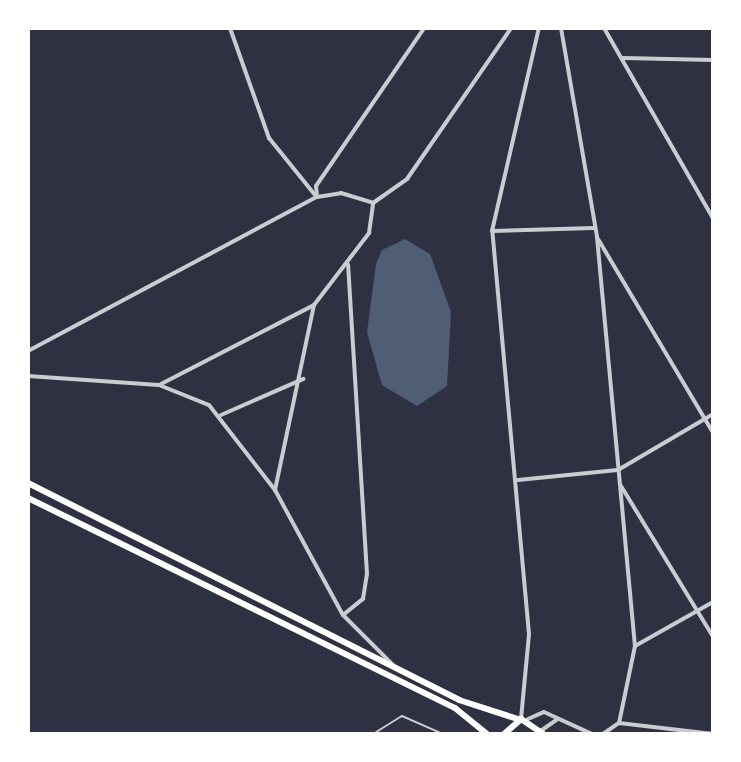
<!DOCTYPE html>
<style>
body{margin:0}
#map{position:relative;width:741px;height:762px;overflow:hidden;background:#2d3142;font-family:"Exo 2",sans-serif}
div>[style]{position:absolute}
.water>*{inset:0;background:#4f5d75}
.service>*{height:2px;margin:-1px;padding:0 1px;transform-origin:1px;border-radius:1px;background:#caccd0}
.minor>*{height:4px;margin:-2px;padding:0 2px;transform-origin:2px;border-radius:2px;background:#caccd0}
.primary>*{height:6px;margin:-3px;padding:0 3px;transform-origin:3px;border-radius:3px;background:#fff}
span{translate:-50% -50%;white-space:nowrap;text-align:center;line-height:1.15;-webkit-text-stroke:8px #fff;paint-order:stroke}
.frame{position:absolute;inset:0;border:30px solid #fff;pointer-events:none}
</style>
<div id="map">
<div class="water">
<i style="clip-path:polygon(405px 239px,430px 254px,451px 312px,447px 386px,417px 406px,382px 385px,367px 332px,376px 264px,382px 250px)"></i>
</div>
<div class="service">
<i style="left:373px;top:734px;width:34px;rotate:-32deg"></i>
<i style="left:402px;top:716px;width:45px;rotate:23.7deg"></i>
</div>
<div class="minor">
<i style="left:230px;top:28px;width:117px;rotate:70.5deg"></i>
<i style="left:269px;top:138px;width:73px;rotate:51.1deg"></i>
<i style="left:561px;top:28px;width:212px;rotate:80.2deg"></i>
<i style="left:597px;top:237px;width:411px;rotate:84.7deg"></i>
<i style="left:635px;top:646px;width:79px;rotate:101.7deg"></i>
<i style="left:604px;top:28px;width:219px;rotate:60.2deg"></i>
<i style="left:623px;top:58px;width:90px;rotate:1.3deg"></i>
<i style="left:317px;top:197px;width:11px;rotate:-95deg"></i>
<i style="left:316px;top:186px;width:191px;rotate:-55.6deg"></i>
<i style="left:373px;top:203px;width:42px;rotate:-35.2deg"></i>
<i style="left:407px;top:179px;width:183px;rotate:-55.4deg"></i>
<i style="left:493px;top:231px;width:101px;rotate:-1.7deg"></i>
<i style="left:598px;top:239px;width:226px;rotate:59.3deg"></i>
<i style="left:28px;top:351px;width:327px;rotate:-28.1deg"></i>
<i style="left:317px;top:197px;width:24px;rotate:-9deg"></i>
<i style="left:341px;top:193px;width:34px;rotate:17deg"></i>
<i style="left:28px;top:376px;width:131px;rotate:3.9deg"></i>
<i style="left:159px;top:385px;width:54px;rotate:21.8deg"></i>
<i style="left:209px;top:405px;width:108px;rotate:52.2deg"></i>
<i style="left:275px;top:490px;width:142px;rotate:61.5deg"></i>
<i style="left:343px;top:615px;width:71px;rotate:45deg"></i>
<i style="left:161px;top:384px;width:172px;rotate:-27.3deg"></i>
<i style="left:314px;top:305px;width:91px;rotate:-52.6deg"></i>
<i style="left:369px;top:233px;width:30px;rotate:-82deg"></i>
<i style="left:221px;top:415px;width:90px;rotate:-23.7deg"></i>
<i style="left:518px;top:480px;width:100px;rotate:-5.7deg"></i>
<i style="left:618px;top:470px;width:110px;rotate:-30.5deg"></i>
<i style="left:621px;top:486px;width:177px;rotate:58.6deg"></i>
<i style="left:275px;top:490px;width:189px;rotate:-78.1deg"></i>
<i style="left:343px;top:615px;width:26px;rotate:-39deg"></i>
<i style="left:363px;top:599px;width:25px;rotate:-81deg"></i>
<i style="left:367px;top:574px;width:310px;rotate:-93.5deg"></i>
<i style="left:635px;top:646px;width:90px;rotate:-29.4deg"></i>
<i style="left:521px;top:719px;width:85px;rotate:-84.6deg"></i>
<i style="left:529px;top:634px;width:405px;rotate:-95.2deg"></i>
<i style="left:492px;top:231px;width:208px;rotate:-77deg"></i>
<i style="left:528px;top:719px;width:17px;rotate:-24deg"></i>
<i style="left:544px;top:712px;width:53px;rotate:24.6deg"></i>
<i style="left:542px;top:730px;width:19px;rotate:-35deg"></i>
<i style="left:603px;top:734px;width:19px;rotate:-35deg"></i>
<i style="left:619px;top:723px;width:95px;rotate:6.7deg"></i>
</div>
<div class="primary">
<i style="left:28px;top:483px;width:483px;rotate:26.7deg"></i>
<i style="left:459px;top:700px;width:62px;rotate:17.9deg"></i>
<i style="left:28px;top:498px;width:476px;rotate:26.2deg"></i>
<i style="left:455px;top:708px;width:41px;rotate:39.1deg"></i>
<i style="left:504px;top:734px;width:23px;rotate:-41deg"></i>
<i style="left:521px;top:719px;width:27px;rotate:34deg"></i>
</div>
<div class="frame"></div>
</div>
